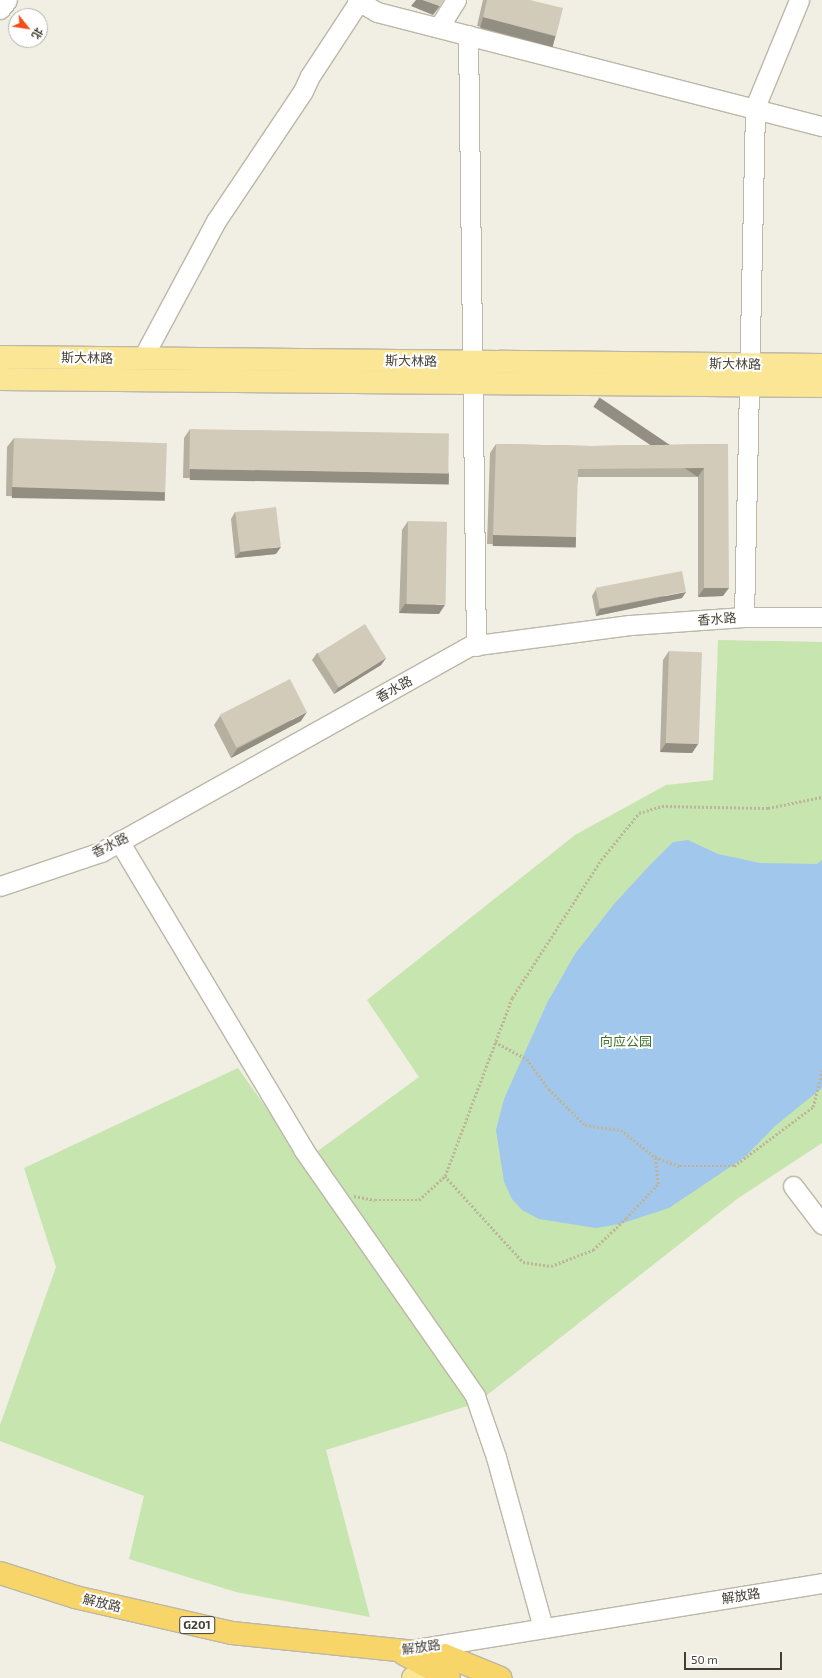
<!DOCTYPE html>
<meta charset="utf-8">
<style>
body{margin:0}
#map{position:relative;width:822px;height:1678px;overflow:hidden;background:#f1eee4;font-family:"Exo 2","Noto Sans SC",sans-serif}
div>[style]{position:absolute}
.green>*{inset:0;background:#c7e5ae}
.water>*{inset:0;background:#a1c7ed}
.path>*{height:2.5px;margin-top:-1.25px;transform-origin:0;background:repeating-linear-gradient(90deg,#bdb499 0 2px,transparent 0 4px)}
.roads{filter:drop-shadow(1px 0 #bcb7a7) drop-shadow(-1px 0 #bcb7a7) drop-shadow(0 1px #bcb7a7) drop-shadow(0 -1px #bcb7a7)}
.minor>*{height:19px;margin:-9.5px;padding:0 9.5px;transform-origin:9.5px;border-radius:9.5px;background:#fff}
.major>*{height:22px;margin:-11px;padding:0 11px;transform-origin:11px;border-radius:11px;background:#fae694}
.highway>*{height:22px;margin:-11px;padding:0 11px;transform-origin:11px;border-radius:11px;background:#f8d568}
.wall>*{inset:0;background:#b5afa0}
.shaded-wall>*{inset:0;background:#938e82;transform-origin:0 0}
.building>*{inset:0;background:#d2cbba;transform-origin:0 0}
span{translate:-50% -50%;white-space:nowrap;text-align:center;line-height:1.15;-webkit-text-stroke:4px #fff;paint-order:stroke}
.shield-label span{padding:1px 3px;background:#fff;border:1px solid;border-radius:3px;-webkit-text-stroke-width:0}
.shield-label{font-size:12px;color:#433f34;font-weight:700}
.street-label{font-size:13px;color:#433f34}
.park-label{font-size:13px;color:#3f722a}
.north{position:absolute;left:8px;top:8px;width:40px;height:40px;box-sizing:border-box;background:#fff;border:1px solid #b4b2ae;border-radius:50%;rotate:120deg;font-size:11px;font-weight:700;line-height:16px;text-align:center;color:#433f34}
.north::after{content:'';display:block;margin:auto;width:14px;height:18px;background:#f24e1a;clip-path:polygon(50% 0,100% 100%,50% 72%,0 100%)}
.scale{position:absolute;left:684px;top:1652px;width:98px;height:18px;box-sizing:border-box;border:2px solid #433f34;border-top:0;padding-left:5px;font-size:12px;line-height:14px;white-space:nowrap;color:#433f34;-webkit-text-stroke:3px #fff;paint-order:stroke}
</style>
<div id="map">
<div class="green">
<i style="clip-path:polygon(718px 640px,822px 642px,822px 1143px,737px 1199px,477px 1403px,326px 1450px,370px 1617px,236px 1592px,129px 1559px,144px 1496px,0 1441px,0 1425px,56px 1267px,24px 1168px,238px 1068px,304px 1161px,419px 1077px,367px 1000px,575px 835px,666px 785px,713px 780px)"></i>
</div>
<div class="water">
<i style="clip-path:polygon(688px 840px,718px 854px,760px 863px,817px 864px,822px 860px,822px 1088px,775px 1126px,745px 1157px,669px 1208px,620px 1224px,596px 1228px,539px 1219px,522px 1210px,512px 1199px,504px 1182px,496px 1130px,504px 1099px,547px 1003px,575px 954px,614px 904px,650px 865px,673px 842px)"></i>
</div>
<div class="path">
<i style="left:495px;top:1042px;width:36px;rotate:28deg"></i>
<i style="left:527px;top:1059px;width:37px;rotate:54deg"></i>
<i style="left:549px;top:1089px;width:51px;rotate:45deg"></i>
<i style="left:585px;top:1125px;width:36px;rotate:8deg"></i>
<i style="left:621px;top:1130px;width:43px;rotate:38.5deg"></i>
<i style="left:445px;top:1176px;width:116px;rotate:47.8deg"></i>
<i style="left:523px;top:1262px;width:28px;rotate:8deg"></i>
<i style="left:551px;top:1266px;width:45px;rotate:-20.9deg"></i>
<i style="left:593px;top:1250px;width:46px;rotate:-44.1deg"></i>
<i style="left:626px;top:1218px;width:47px;rotate:-46.7deg"></i>
<i style="left:658px;top:1184px;width:27px;rotate:-96deg"></i>
<i style="left:655px;top:1157px;width:27px;rotate:20deg"></i>
<i style="left:680px;top:1166px;width:54px"></i>
<i style="left:734px;top:1166px;width:99px;rotate:-36.8deg"></i>
<i style="left:813px;top:1107px;width:38px;rotate:-76deg"></i>
<i style="left:354px;top:1196px;width:21px;rotate:11deg"></i>
<i style="left:375px;top:1200px;width:44px"></i>
<i style="left:419px;top:1200px;width:35px;rotate:-43deg"></i>
<i style="left:445px;top:1176px;width:190px;rotate:-69.4deg"></i>
<i style="left:512px;top:998px;width:164px;rotate:-57.2deg"></i>
<i style="left:601px;top:860px;width:60px;rotate:-51deg"></i>
<i style="left:639px;top:813px;width:24px;rotate:-17deg"></i>
<i style="left:662px;top:806px;width:106px;rotate:1.1deg"></i>
<i style="left:768px;top:808px;width:55px;rotate:-11.5deg"></i>
</div>
<div class="roads">
<div class="minor">
<i style="left:357px;top:0;width:23px;rotate:31deg"></i>
<i style="left:377px;top:12px;width:459px;rotate:14.4deg"></i>
<i style="left:0;top:9px;width:11px;rotate:-52deg"></i>
<i style="left:439px;top:27px;width:32px;rotate:-58deg"></i>
<i style="left:468px;top:35px;width:611px;rotate:89.25deg"></i>
<i style="left:142px;top:359px;width:157px;rotate:-61.8deg"></i>
<i style="left:216px;top:221px;width:156px;rotate:-56.2deg"></i>
<i style="left:303px;top:91px;width:17px;rotate:-65deg"></i>
<i style="left:310px;top:76px;width:90px;rotate:-56.8deg"></i>
<i style="left:744px;top:617px;width:510px;rotate:-88.76deg"></i>
<i style="left:755px;top:107px;width:116px;rotate:-67.6deg"></i>
<i style="left:119px;top:841px;width:359px;rotate:59.1deg"></i>
<i style="left:303px;top:1149px;width:301px;rotate:55.1deg"></i>
<i style="left:475px;top:1396px;width:65px;rotate:71deg"></i>
<i style="left:496px;top:1457px;width:177px;rotate:74.6deg"></i>
<i style="left:0;top:886px;width:107px;rotate:-18.6deg"></i>
<i style="left:101px;top:852px;width:423px;rotate:-29.2deg"></i>
<i style="left:470px;top:646px;width:161px;rotate:-7.5deg"></i>
<i style="left:630px;top:625px;width:114px;rotate:-4deg"></i>
<i style="left:744px;top:617px;width:78px"></i>
<i style="left:793px;top:1186px;width:48px;rotate:52.7deg"></i>
<i style="left:421px;top:1648px;width:406px;rotate:-9.2deg"></i>
</div>
<div class="major">
<i style="left:0;top:357px;width:822px;rotate:0.56deg"></i>
<i style="left:0;top:379px;width:822px;rotate:0.49deg"></i>
<i style="left:413px;top:1678px;width:19px;rotate:-28deg"></i>
<i style="left:430px;top:1669px;width:17px;rotate:-45deg"></i>
</div>
<div class="highway">
<i style="left:0;top:1573px;width:79px;rotate:17.7deg"></i>
<i style="left:75px;top:1597px;width:161px;rotate:12.9deg"></i>
<i style="left:232px;top:1633px;width:213px;rotate:5.9deg"></i>
<i style="left:444px;top:1655px;width:61px;rotate:22deg"></i>
<i style="left:404px;top:1654px;width:51px;rotate:28.1deg"></i>
</div>
</div>
<div class="wall">
<i style="clip-path:polygon(483px 0,530px 0,556px 36px,550px 45px,477px 26px)"></i>
<i style="clip-path:polygon(190px 429px,449px 472px,443px 481px,183px 478px,184px 438px)"></i>
<i style="clip-path:polygon(14px 438px,165px 491px,159px 500px,6px 496px,7px 447px)"></i>
<i style="clip-path:polygon(496px 444px,591px 446px,728px 444px,723px 596px,698px 597px,698px 477px,578px 477px,570px 546px,487px 544px,490px 453px)"></i>
<i style="clip-path:polygon(235px 512px,276px 554px,235px 558px,231px 519px)"></i>
<i style="clip-path:polygon(408px 521px,439px 614px,399px 613px,402px 530px)"></i>
<i style="clip-path:polygon(596px 589px,682px 598px,596px 616px,592px 596px)"></i>
<i style="clip-path:polygon(669px 651px,698px 744px,692px 753px,660px 752px,663px 660px)"></i>
<i style="clip-path:polygon(317px 653px,386px 658px,381px 665px,334px 694px,312px 660px)"></i>
<i style="clip-path:polygon(220px 716px,301px 721px,231px 758px,214px 725px)"></i>
</div>
<div class="shaded-wall">
<i style="clip-path:polygon(416px 0,423px 0,440px 6px,433px 15px,411px 6px)"></i>
<i style="left:483px;top:17px;width:75px;height:11px;rotate:15deg"></i>
<i style="left:704px;top:468px;width:11px;height:126px;rotate:124deg"></i>
<i style="left:190px;top:469px;width:259px;height:11px;rotate:1deg"></i>
<i style="left:12px;top:487px;width:153px;height:11px;rotate:1deg"></i>
<i style="left:493px;top:535px;width:83px;height:11px;rotate:1deg"></i>
<i style="clip-path:polygon(281px 547px,276px 554px,235px 558px,240px 552px)"></i>
<i style="clip-path:polygon(704px 588px,729px 588px,723px 596px,698px 597px)"></i>
<i style="clip-path:polygon(686px 592px,682px 598px,596px 616px,600px 609px)"></i>
<i style="clip-path:polygon(405px 604px,445px 605px,439px 614px,399px 613px)"></i>
<i style="clip-path:polygon(386px 658px,381px 665px,334px 694px,338px 688px)"></i>
<i style="clip-path:polygon(307px 712px,301px 721px,231px 758px,237px 749px)"></i>
<i style="clip-path:polygon(666px 743px,698px 744px,692px 753px,660px 752px)"></i>
</div>
<div class="building">
<i style="clip-path:polygon(423px 0,444px 0,440px 6px)"></i>
<i style="clip-path:polygon(487px 0,530px 0,563px 8px,556px 36px,483px 17px)"></i>
<i style="left:190px;top:429px;width:259px;height:40px;rotate:1deg"></i>
<i style="left:14px;top:438px;width:153px;height:49px;rotate:2deg"></i>
<i style="clip-path:polygon(496px 444px,591px 446px,728px 444px,729px 588px,704px 588px,704px 468px,578px 469px,576px 537px,493px 535px)"></i>
<i style="left:276px;top:507px;width:40px;height:41px;rotate:83deg"></i>
<i style="left:408px;top:521px;width:39px;height:83px;rotate:1deg"></i>
<i style="left:682px;top:571px;width:21px;height:88px;rotate:79deg"></i>
<i style="left:365px;top:624px;width:40px;height:56px;rotate:58deg"></i>
<i style="left:669px;top:651px;width:33px;height:92px;rotate:2deg"></i>
<i style="left:290px;top:679px;width:37px;height:79px;rotate:63deg"></i>
</div>
<div class="shield-label">
<span style="left:197px;top:1625px">G201</span>
</div>
<div class="street-label">
<span style="left:87px;top:358px;rotate:1deg">斯大林路</span>
<span style="left:411px;top:361px;rotate:1deg">斯大林路</span>
<span style="left:735px;top:364px;rotate:1deg">斯大林路</span>
<span style="left:717px;top:619px;rotate:-4deg">香水路</span>
<span style="left:394px;top:689px;rotate:-29deg">香水路</span>
<span style="left:110px;top:845px;rotate:-26deg">香水路</span>
<span style="left:741px;top:1596px;rotate:-9deg">解放路</span>
<span style="left:102px;top:1603px;rotate:13deg">解放路</span>
<span style="left:421px;top:1647px;rotate:-8deg">解放路</span>
</div>
<div class="park-label">
<span style="left:626px;top:1041px">向应公园</span>
</div>
<div class="north">北</div>
<div class="scale">50 m</div>
</div>
